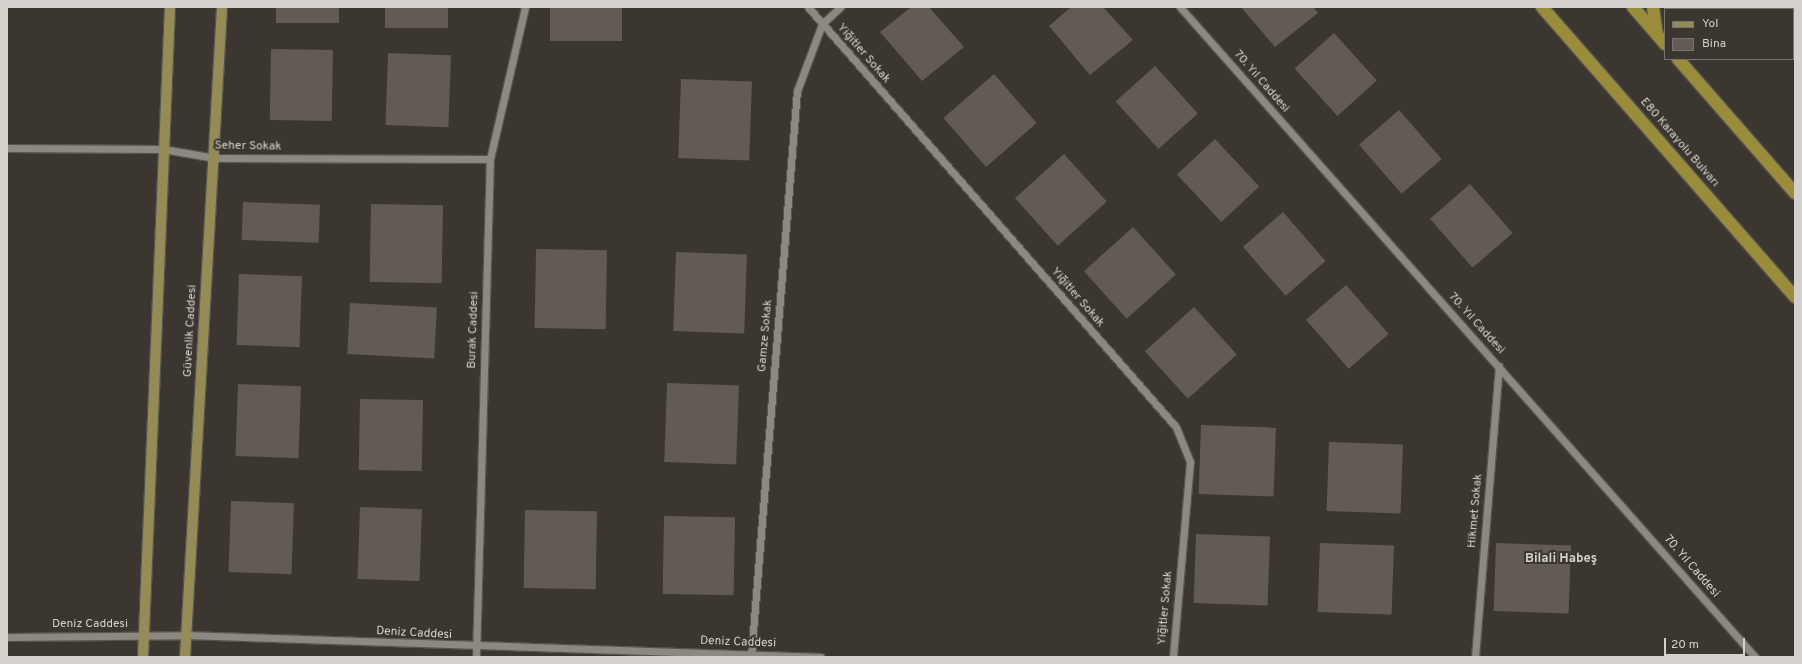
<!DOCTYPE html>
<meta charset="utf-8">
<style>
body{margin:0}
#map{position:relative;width:1802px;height:664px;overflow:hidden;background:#3b3630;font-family:Overpass,sans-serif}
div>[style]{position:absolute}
.building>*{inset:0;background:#625a55;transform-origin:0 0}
.roads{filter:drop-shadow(1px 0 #57544e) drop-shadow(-1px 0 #57544e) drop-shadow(0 1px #57544e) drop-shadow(0 -1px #57544e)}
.minor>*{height:7px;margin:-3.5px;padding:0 3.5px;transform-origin:3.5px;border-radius:3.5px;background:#8d8880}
.major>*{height:10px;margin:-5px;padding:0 5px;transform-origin:5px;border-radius:5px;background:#948b57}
.highway>*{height:12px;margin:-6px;padding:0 6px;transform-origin:6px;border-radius:6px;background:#998d3c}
span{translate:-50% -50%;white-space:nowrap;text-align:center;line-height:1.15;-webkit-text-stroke:4px #3b3630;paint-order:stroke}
.street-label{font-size:12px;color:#d4d1cd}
.neighbourhood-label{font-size:13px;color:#d4d1cd;font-weight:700}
.frame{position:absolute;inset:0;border:8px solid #d4d1cd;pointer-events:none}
.legend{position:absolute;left:1664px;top:8px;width:130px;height:52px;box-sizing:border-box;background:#3b3630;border:1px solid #78746f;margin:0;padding:5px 7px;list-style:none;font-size:12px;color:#d4d1cd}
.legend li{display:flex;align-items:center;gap:8px;height:20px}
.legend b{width:20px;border:1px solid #78746f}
.scale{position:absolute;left:1664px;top:638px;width:81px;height:18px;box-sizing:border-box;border:2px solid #d4d1cd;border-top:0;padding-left:5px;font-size:12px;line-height:14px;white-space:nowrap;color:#d4d1cd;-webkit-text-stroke:3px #3b3630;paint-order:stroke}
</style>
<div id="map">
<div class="building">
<i style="left:276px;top:7px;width:63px;height:16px"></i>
<i style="left:385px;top:7px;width:63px;height:21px"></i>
<i style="left:550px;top:7px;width:72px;height:34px"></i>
<i style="clip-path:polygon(911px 7px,929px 7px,964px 47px,922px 81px,880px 32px)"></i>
<i style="clip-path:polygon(1071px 7px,1103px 7px,1133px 40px,1090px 75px,1049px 26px)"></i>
<i style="clip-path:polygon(1241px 7px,1313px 7px,1318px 13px,1275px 47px)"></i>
<i style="left:1334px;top:33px;width:64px;height:53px;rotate:48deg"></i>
<i style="left:271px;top:49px;width:62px;height:71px;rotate:1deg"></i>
<i style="left:388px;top:53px;width:63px;height:72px;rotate:2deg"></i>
<i style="left:1155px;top:66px;width:64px;height:53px;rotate:48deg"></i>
<i style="left:994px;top:74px;width:65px;height:67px;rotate:49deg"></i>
<i style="left:681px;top:79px;width:71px;height:79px;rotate:2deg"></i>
<i style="left:1399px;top:110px;width:65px;height:53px;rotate:49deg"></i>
<i style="left:1215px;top:139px;width:65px;height:52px;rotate:47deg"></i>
<i style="left:1064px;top:154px;width:64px;height:66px;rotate:48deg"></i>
<i style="left:1470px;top:184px;width:65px;height:53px;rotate:49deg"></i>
<i style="left:243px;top:202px;width:77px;height:38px;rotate:2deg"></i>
<i style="left:371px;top:204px;width:72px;height:78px;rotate:1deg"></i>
<i style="left:1283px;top:212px;width:65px;height:53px;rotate:49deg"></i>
<i style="left:1133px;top:227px;width:64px;height:66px;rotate:48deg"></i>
<i style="left:536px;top:249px;width:71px;height:79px;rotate:1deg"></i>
<i style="left:676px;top:252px;width:71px;height:79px;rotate:2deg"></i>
<i style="left:239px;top:274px;width:63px;height:71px;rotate:2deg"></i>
<i style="left:1346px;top:285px;width:65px;height:53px;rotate:49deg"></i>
<i style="left:350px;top:303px;width:87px;height:51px;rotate:3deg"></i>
<i style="left:1194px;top:307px;width:64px;height:66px;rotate:48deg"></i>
<i style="left:667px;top:383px;width:72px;height:79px;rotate:2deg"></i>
<i style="left:238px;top:384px;width:63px;height:72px;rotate:2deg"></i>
<i style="left:360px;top:399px;width:63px;height:71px;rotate:1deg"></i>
<i style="left:1201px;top:425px;width:75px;height:69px;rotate:2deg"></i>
<i style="left:1329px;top:442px;width:74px;height:69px;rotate:2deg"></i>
<i style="left:231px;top:501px;width:63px;height:71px;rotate:2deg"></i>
<i style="left:360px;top:507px;width:62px;height:72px;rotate:2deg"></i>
<i style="left:525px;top:510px;width:72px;height:78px;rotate:1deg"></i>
<i style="left:664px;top:516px;width:71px;height:78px;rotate:1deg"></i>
<i style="left:1196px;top:534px;width:74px;height:69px;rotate:2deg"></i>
<i style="left:1320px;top:543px;width:74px;height:69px;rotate:2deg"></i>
<i style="left:1496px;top:543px;width:75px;height:68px;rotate:2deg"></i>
</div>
<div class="roads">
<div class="minor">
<i style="left:808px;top:7px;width:558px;rotate:48.78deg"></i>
<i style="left:1176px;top:427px;width:38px;rotate:68deg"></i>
<i style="left:1190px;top:462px;width:196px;rotate:95deg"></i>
<i style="left:1180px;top:7px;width:868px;rotate:48.5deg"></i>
<i style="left:7px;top:148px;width:156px;rotate:0.4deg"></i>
<i style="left:163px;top:149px;width:53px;rotate:9.8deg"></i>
<i style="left:215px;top:158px;width:275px;rotate:0.2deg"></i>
<i style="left:7px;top:637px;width:179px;rotate:-0.6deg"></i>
<i style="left:186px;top:635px;width:635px;rotate:1.98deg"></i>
<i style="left:751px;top:656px;width:567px;rotate:-85.35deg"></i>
<i style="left:797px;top:91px;width:72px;rotate:-69.5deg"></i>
<i style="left:822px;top:24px;width:25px;rotate:-43deg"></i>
<i style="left:476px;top:657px;width:498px;rotate:-88.4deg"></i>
<i style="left:490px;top:159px;width:156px;rotate:-77deg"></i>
<i style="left:1475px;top:657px;width:292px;rotate:-85.3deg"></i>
</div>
<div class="major">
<i style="left:143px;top:657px;width:651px;rotate:-87.62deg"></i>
<i style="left:185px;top:657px;width:651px;rotate:-86.74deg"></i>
</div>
<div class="highway">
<i style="left:1542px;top:7px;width:385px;rotate:48.9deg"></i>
<i style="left:1633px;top:7px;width:49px;rotate:49.1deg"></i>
<i style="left:1653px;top:7px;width:27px;rotate:82deg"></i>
<i style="left:1678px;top:59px;width:178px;rotate:48.9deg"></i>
</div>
</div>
<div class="street-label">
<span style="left:863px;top:54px;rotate:49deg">Yiğitler Sokak</span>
<span style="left:1261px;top:82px;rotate:49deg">70. Yıl Caddesi</span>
<span style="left:1679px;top:143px;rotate:49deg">E80 Karayolu Bulvarı</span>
<span style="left:248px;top:147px;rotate:1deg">Seher Sokak</span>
<span style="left:1077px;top:298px;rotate:49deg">Yiğitler Sokak</span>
<span style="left:1476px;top:324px;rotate:48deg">70. Yıl Caddesi</span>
<span style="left:474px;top:330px;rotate:-88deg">Burak Caddesi</span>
<span style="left:191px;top:331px;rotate:-87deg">Güvenlik Caddesi</span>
<span style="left:766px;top:336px;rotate:-85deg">Gamze Sokak</span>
<span style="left:1476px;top:511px;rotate:-85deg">Hikmet Sokak</span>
<span style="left:1691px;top:567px;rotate:49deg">70. Yıl Caddesi</span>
<span style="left:1166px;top:608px;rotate:-85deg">Yiğitler Sokak</span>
<span style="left:90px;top:625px">Deniz Caddesi</span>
<span style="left:414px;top:634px;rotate:3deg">Deniz Caddesi</span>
<span style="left:738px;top:643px;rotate:2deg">Deniz Caddesi</span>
</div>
<div class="neighbourhood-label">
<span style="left:1561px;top:559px">Bilali Habeş</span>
</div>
<div class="frame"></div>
<ul class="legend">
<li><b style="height:5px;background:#948b57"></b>Yol</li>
<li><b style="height:11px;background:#625a55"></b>Bina</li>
</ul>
<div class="scale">20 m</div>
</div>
